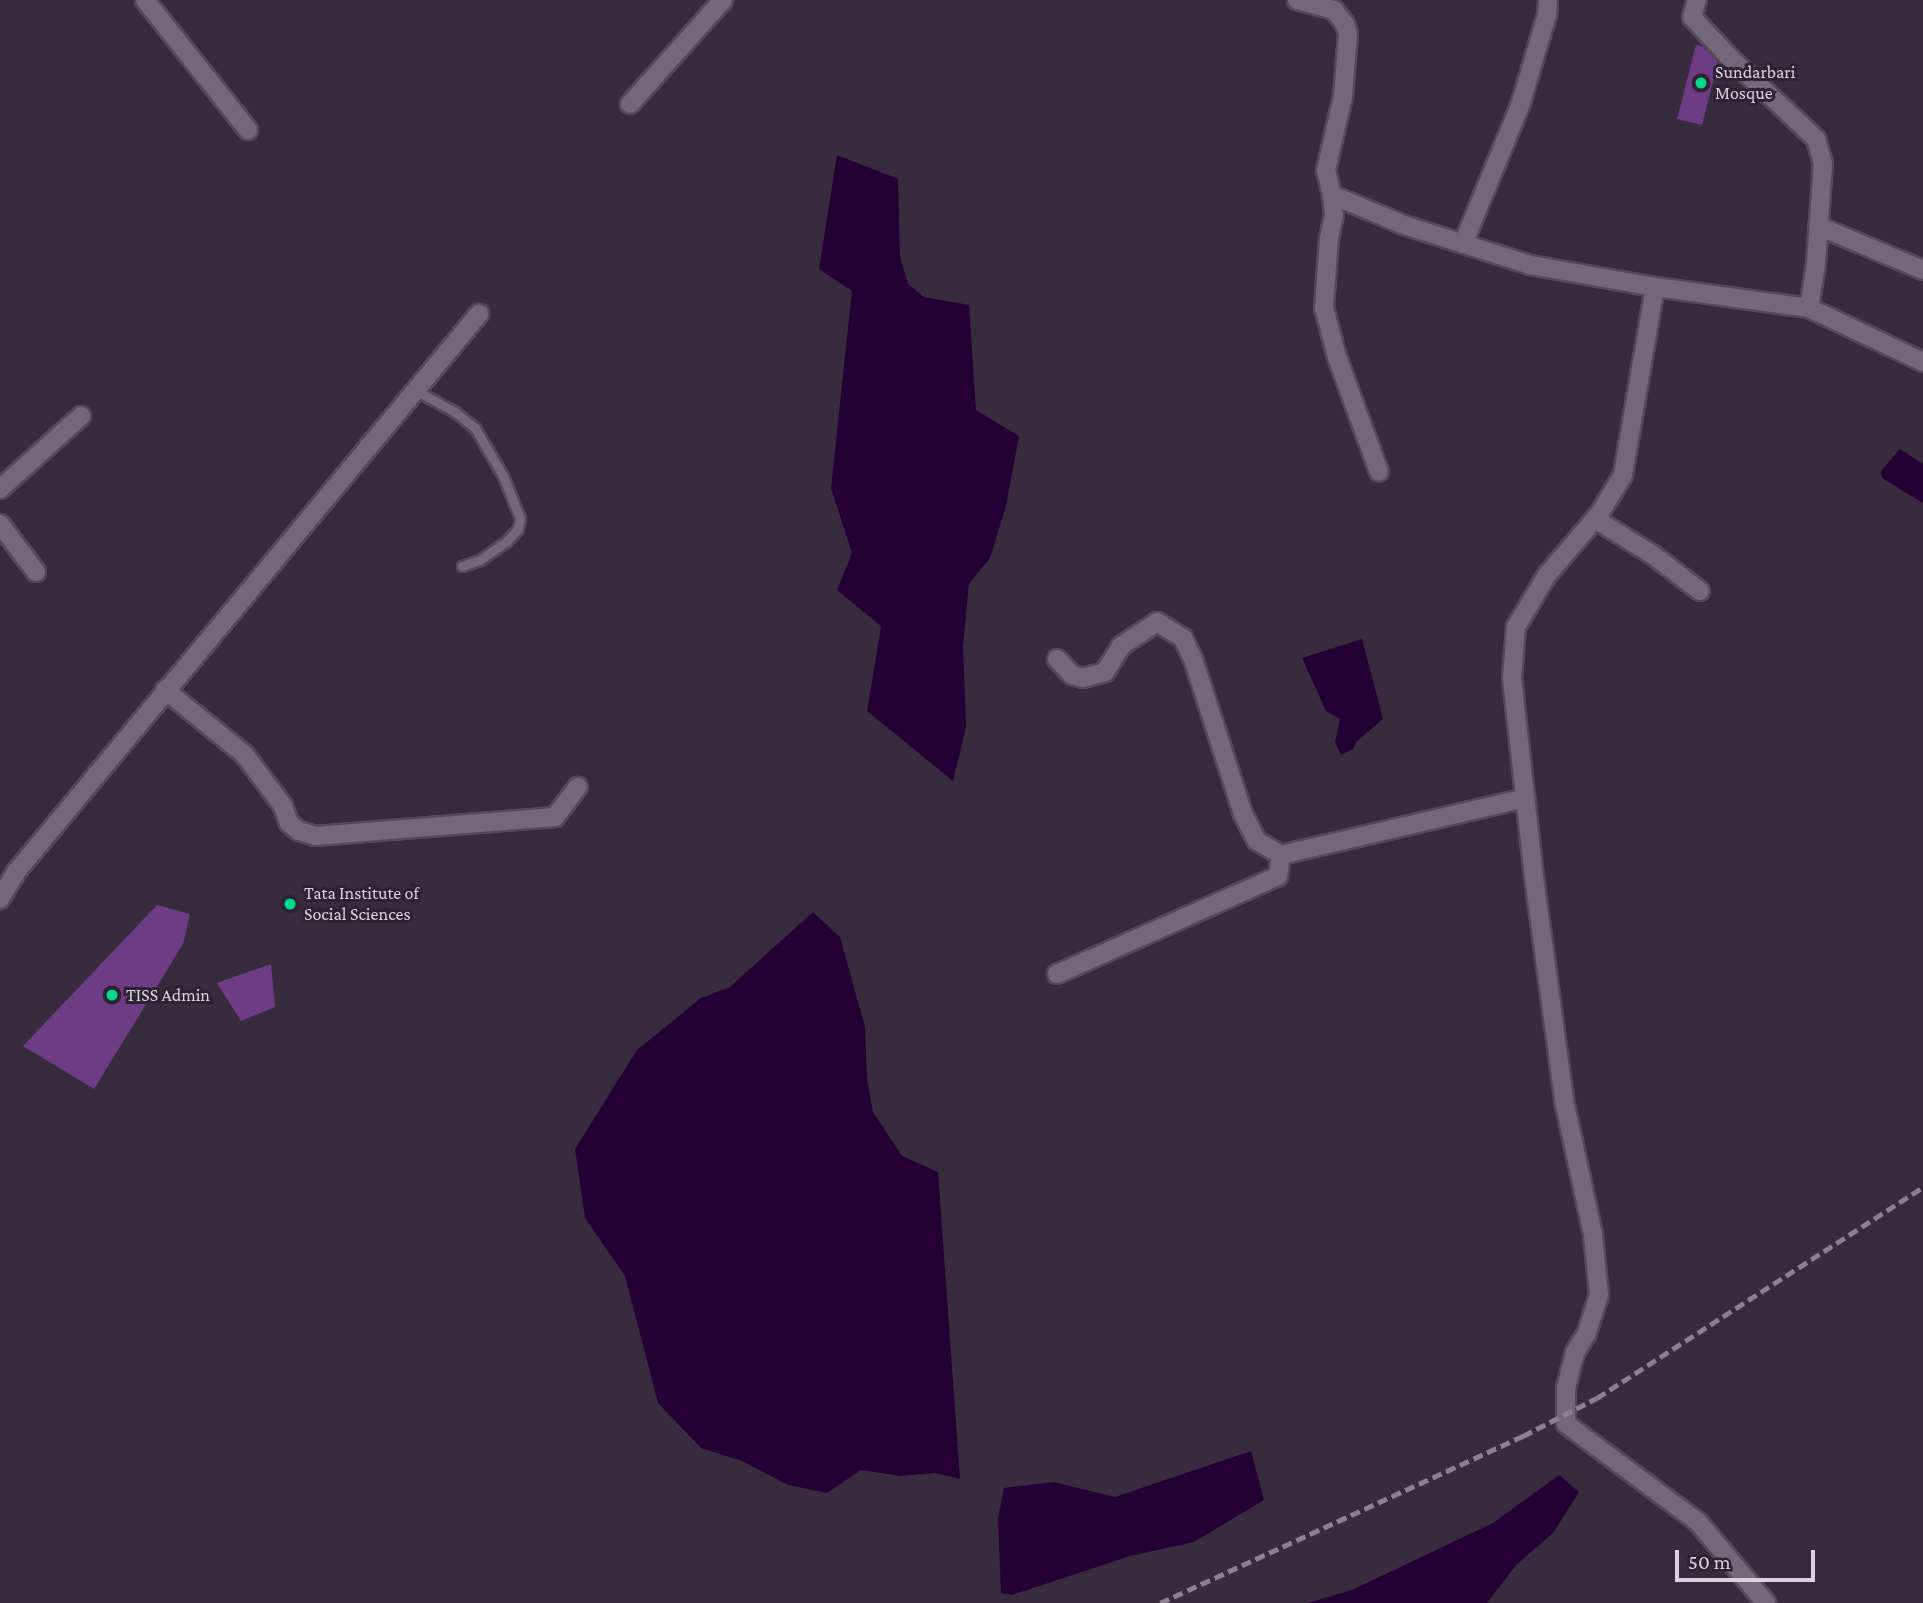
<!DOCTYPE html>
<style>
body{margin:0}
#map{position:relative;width:1923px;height:1603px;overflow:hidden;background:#372c3d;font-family:"Crimson Pro",serif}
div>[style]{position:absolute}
.water>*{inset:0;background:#250035}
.building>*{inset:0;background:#6d3c85}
.roads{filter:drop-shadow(2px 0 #534a58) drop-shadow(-2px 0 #534a58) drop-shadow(0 2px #534a58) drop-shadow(0 -2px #534a58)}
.service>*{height:9px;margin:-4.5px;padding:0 4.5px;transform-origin:4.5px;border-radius:4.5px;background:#73677a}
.minor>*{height:18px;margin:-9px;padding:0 9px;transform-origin:9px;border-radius:9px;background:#73677a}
.rail>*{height:5px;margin-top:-2.5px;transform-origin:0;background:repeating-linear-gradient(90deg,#8a818f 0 10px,transparent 0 15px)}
.dots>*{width:19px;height:19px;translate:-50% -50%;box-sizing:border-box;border:4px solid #2d2333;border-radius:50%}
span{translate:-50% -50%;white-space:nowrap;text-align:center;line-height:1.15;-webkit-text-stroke:6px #2d2333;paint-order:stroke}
.poi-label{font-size:18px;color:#dad3de}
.left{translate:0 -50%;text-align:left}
.scale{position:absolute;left:1675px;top:1550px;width:140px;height:32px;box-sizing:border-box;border:4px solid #dad3de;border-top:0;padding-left:9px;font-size:21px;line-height:24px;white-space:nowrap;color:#dad3de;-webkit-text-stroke:5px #2d2333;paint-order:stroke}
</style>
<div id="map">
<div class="water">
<i style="clip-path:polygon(837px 155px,898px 179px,900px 257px,908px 284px,924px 297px,969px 305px,976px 410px,1019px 436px,1006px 506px,990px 558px,969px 584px,963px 646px,966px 727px,953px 781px,867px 711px,881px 626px,837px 590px,852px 553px,831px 488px,852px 291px,819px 269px)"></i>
<i style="clip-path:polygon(1900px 449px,1923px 464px,1923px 503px,1882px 478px,1881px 471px)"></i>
<i style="clip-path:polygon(1362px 639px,1383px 719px,1356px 742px,1353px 749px,1341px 755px,1335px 742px,1340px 719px,1326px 711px,1302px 658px)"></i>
<i style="clip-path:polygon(813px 912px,840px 937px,865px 1027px,867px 1079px,873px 1112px,902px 1156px,938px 1172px,960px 1479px,935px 1473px,900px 1476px,861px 1470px,827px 1493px,788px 1485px,742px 1461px,701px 1448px,658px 1403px,625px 1276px,585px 1218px,575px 1149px,637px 1050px,701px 998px,730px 987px)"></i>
<i style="clip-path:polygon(1251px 1451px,1264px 1500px,1194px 1542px,1130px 1556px,1012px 1595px,1001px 1593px,998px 1518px,1004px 1488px,1054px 1482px,1115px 1497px)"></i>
<i style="clip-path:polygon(1559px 1475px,1579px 1492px,1553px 1533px,1516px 1565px,1487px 1603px,1308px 1603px,1352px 1590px,1493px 1523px)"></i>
</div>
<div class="building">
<i style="clip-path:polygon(1696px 45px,1704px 47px,1718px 62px,1702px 125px,1677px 119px)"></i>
<i style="clip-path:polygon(157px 905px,190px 914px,183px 944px,94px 1089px,23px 1046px)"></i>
<i style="clip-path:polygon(271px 964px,275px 1007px,241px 1021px,217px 983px)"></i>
</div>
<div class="roads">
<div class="service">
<i style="left:415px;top:390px;width:46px;rotate:28.8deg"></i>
<i style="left:455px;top:412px;width:26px;rotate:39deg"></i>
<i style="left:475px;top:428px;width:56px;rotate:59.7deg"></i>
<i style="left:503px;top:476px;width:45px;rotate:68deg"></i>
<i style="left:520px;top:518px;width:11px;rotate:100deg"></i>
<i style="left:518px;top:529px;width:16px;rotate:133deg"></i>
<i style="left:507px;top:541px;width:33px;rotate:145deg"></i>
<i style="left:480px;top:560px;width:19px;rotate:162deg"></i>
</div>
<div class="minor">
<i style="left:145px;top:0;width:166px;rotate:51.6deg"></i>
<i style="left:1297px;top:0;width:38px;rotate:15deg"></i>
<i style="left:1334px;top:10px;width:18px;rotate:52deg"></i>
<i style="left:1345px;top:24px;width:10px;rotate:73deg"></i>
<i style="left:1348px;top:34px;width:62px;rotate:94.6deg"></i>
<i style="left:1343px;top:96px;width:76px;rotate:102.9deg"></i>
<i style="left:1326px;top:170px;width:26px;rotate:77deg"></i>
<i style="left:1332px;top:195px;width:78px;rotate:22.6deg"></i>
<i style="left:1404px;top:225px;width:132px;rotate:17.6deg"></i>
<i style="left:1530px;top:265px;width:127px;rotate:10deg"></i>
<i style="left:1697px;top:0;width:18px;rotate:106deg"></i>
<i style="left:1692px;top:17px;width:54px;rotate:47.2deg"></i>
<i style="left:1729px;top:57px;width:120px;rotate:43.3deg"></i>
<i style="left:1816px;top:139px;width:25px;rotate:74deg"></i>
<i style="left:1823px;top:163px;width:101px;rotate:94deg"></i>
<i style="left:1816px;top:264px;width:45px;rotate:99deg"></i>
<i style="left:1809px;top:308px;width:155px;rotate:-172.2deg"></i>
<i style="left:1655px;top:287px;width:191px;rotate:99.7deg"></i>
<i style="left:1623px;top:475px;width:44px;rotate:121.2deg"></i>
<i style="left:1600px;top:513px;width:82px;rotate:130.5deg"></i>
<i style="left:1547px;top:575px;width:61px;rotate:120.8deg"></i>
<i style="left:1516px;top:627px;width:51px;rotate:94.5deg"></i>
<i style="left:1512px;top:678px;width:200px;rotate:83.7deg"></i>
<i style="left:1534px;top:877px;width:230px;rotate:82.3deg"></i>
<i style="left:1565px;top:1105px;width:133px;rotate:77.8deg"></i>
<i style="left:1593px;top:1235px;width:60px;rotate:84.3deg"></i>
<i style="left:1599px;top:1295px;width:40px;rotate:108deg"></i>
<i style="left:1587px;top:1333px;width:22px;rotate:122deg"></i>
<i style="left:1575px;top:1352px;width:36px;rotate:104deg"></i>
<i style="left:1566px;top:1387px;width:37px;rotate:90deg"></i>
<i style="left:1566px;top:1424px;width:164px;rotate:36.6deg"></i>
<i style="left:1698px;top:1522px;width:106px;rotate:50deg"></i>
<i style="left:630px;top:104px;width:140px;rotate:-48.2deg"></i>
<i style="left:1332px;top:195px;width:20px;rotate:84deg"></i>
<i style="left:1334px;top:215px;width:24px;rotate:102deg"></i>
<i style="left:1329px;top:238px;width:70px;rotate:94.1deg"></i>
<i style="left:1324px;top:308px;width:51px;rotate:75.1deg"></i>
<i style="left:1337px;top:357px;width:122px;rotate:69.9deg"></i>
<i style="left:1818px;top:226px;width:114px;rotate:22.7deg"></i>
<i style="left:1463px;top:244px;width:149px;rotate:-67.6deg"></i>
<i style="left:1520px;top:106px;width:95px;rotate:-73.5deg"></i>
<i style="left:1547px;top:15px;width:15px;rotate:-86deg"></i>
<i style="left:1809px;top:308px;width:126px;rotate:25.3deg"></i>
<i style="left:0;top:489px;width:109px;rotate:-42deg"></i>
<i style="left:1595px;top:519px;width:68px;rotate:31.8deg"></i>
<i style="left:1653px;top:555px;width:59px;rotate:37.5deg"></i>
<i style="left:0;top:524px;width:60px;rotate:53.1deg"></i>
<i style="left:1057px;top:659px;width:22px;rotate:47deg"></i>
<i style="left:1072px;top:675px;width:11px;rotate:15deg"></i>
<i style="left:1083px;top:678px;width:23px;rotate:-15deg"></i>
<i style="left:1105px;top:672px;width:31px;rotate:-58deg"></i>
<i style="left:1121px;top:646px;width:43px;rotate:-33.7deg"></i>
<i style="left:1157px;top:622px;width:31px;rotate:32deg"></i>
<i style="left:1183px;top:638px;width:26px;rotate:65deg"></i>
<i style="left:1194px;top:662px;width:160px;rotate:72.1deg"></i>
<i style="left:1243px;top:814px;width:30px;rotate:63deg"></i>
<i style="left:1257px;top:841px;width:28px;rotate:30deg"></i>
<i style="left:1281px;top:855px;width:251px;rotate:-13.1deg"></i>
<i style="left:165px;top:690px;width:102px;rotate:39deg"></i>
<i style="left:244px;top:754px;width:65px;rotate:53.1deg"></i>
<i style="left:283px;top:806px;width:18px;rotate:71deg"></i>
<i style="left:289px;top:823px;width:13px;rotate:39deg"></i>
<i style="left:299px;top:831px;width:17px;rotate:17deg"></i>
<i style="left:315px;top:836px;width:241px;rotate:-4.5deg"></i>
<i style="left:555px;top:817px;width:38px;rotate:-53deg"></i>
<i style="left:0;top:899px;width:33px;rotate:-59deg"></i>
<i style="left:17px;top:871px;width:724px;rotate:-50.33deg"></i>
<i style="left:1057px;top:974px;width:242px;rotate:-23.9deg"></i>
<i style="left:1278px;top:876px;width:21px;rotate:-82deg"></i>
</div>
</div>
<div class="rail">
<i style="left:1160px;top:1603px;width:400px;rotate:-24.7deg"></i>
<i style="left:1523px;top:1436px;width:83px;rotate:-27.2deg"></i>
<i style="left:1597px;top:1398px;width:388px;rotate:-32.9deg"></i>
</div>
<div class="dots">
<i style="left:1701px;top:83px;background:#00d98c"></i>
<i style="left:290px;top:904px;background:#00d98c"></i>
<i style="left:112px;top:995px;background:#00d98c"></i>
</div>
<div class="poi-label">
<span class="left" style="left:1715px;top:83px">Sundarbari<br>Mosque</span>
<span class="left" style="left:304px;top:904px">Tata Institute of<br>Social Sciences</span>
<span class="left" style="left:126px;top:995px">TISS Admin</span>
</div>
<div class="scale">50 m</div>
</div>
